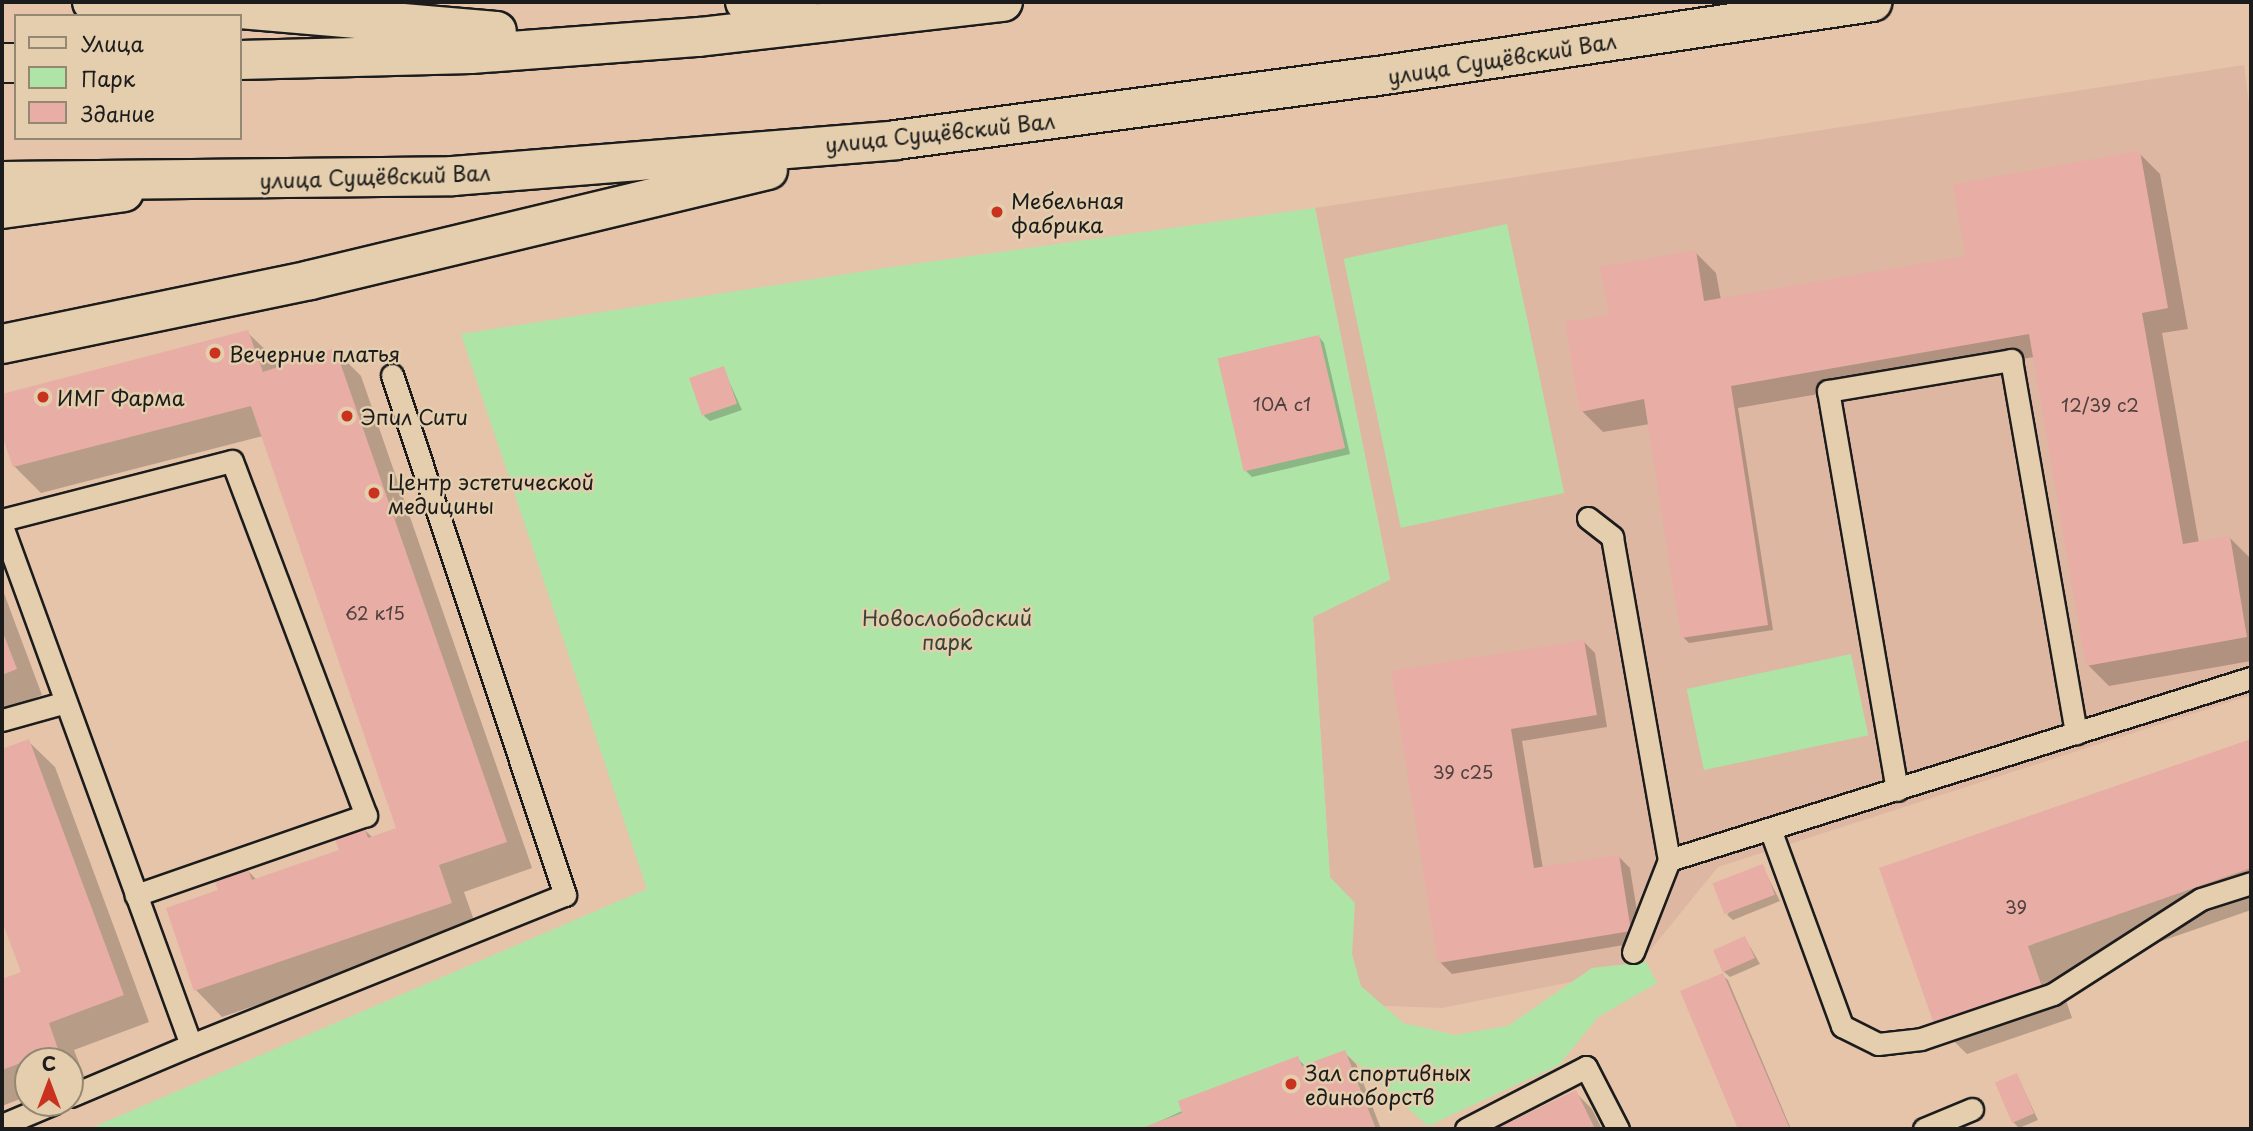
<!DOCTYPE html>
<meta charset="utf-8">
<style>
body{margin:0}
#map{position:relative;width:2253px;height:1131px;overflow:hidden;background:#e5c4aa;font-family:"Playpen Sans",sans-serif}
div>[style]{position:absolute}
.built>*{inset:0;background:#deb7a2}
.green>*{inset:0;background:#afe4a7;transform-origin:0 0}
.shadow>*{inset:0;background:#0003}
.building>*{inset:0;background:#e8ada4;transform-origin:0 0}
.roads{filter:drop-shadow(2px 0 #1c1c1c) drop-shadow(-2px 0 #1c1c1c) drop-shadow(0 2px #1c1c1c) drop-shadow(0 -2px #1c1c1c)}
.lane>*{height:21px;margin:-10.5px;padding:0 10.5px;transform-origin:10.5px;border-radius:10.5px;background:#e4cead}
.street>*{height:38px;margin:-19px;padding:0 19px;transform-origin:19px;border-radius:19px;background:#e4cead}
.secondary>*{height:38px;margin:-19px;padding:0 19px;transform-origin:19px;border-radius:19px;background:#e4cead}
.primary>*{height:38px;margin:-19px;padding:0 19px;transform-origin:19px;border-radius:19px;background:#e4cead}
.dots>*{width:19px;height:19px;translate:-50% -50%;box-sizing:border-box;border:4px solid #e4cead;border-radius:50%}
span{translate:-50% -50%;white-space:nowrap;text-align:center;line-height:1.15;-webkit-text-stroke:5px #e4cead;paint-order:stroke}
.number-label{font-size:18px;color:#4f403e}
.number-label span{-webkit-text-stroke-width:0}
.street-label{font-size:21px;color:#1c1c1c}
.poi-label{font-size:21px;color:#1c1c1c}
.left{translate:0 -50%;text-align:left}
.park-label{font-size:21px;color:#394438}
.frame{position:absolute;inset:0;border:4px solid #1c1c1c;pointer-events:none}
.legend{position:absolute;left:14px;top:14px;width:228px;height:126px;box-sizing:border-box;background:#e4cead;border:2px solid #948773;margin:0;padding:9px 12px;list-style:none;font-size:21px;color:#1c1c1c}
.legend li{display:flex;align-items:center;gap:14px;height:35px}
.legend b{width:35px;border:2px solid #948773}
.north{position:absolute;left:14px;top:1047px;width:70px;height:70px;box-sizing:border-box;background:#e4cead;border:2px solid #948773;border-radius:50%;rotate:0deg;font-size:19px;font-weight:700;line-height:28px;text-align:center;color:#1c1c1c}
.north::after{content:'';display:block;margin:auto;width:24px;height:32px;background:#c8321e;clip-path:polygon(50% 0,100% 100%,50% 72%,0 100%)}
</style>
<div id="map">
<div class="built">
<i style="clip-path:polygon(2244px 65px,2251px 119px,2251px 695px,1718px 867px,1635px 969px,1442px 1008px,1338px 1004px,1313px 617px,1390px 579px,1315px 208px)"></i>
</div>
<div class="green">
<i style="clip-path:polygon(1315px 208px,1390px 580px,1313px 617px,1330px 877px,1355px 903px,1352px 954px,1361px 986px,1403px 1023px,1455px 1035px,1508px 1026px,1592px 968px,1646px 962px,1657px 983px,1598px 1017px,1559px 1065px,1428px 1126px,1348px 1055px,1376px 1129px,89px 1129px,647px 889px,461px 334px,885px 268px)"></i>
<i style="left:1507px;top:224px;width:275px;height:167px;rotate:78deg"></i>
<i style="left:1851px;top:654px;width:83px;height:168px;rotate:78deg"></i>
</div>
<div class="shadow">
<i style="clip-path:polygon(2139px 153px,2160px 174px,2188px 329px,2162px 333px,2199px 543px,2229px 537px,2250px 558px,2251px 661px,2109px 686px,2088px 665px,2034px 357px,1738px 408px,1773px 630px,1689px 643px,1683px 637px,1650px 424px,1603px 432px,1582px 411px,1611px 316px,1695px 252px,1716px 273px,1721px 300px,1967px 258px)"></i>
<i style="clip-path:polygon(247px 332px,274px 358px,278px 369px,335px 350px,361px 376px,532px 868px,464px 892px,477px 929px,222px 1017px,196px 990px,168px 909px,220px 892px,247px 870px,257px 880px,341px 851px,363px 828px,373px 838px,399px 829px,263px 436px,41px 493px,14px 466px,2px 431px,2px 396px)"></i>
<i style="clip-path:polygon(1319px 337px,1324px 343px,1350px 454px,1252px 477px,1246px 471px)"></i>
<i style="clip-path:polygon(723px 368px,742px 410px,710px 421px,704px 416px)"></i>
<i style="clip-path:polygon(2px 588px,42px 695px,2px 711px)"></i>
<i style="clip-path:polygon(1584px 642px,1595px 653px,1607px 727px,1522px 741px,1543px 869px,1619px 857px,1630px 868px,1642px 942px,1452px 974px,1440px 962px,1393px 673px)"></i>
<i style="clip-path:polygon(2251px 740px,2251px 910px,2058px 977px,2072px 1018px,1967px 1054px,1935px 1023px,1881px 869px)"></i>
<i style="clip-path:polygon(28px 741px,55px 767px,149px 1022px,74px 1050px,84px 1076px,70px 1081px,70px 1061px,28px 1061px,28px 1096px,2px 1106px,2px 981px,23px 973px,2px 916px,2px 751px)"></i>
<i style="clip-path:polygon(1762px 866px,1780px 901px,1733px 920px,1727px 915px)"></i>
<i style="clip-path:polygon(1745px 938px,1760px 964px,1730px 977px,1724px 972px)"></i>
<i style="clip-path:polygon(1722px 975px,1728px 980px,1791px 1129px,1740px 1129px,1682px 992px)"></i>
<i style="clip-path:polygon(1344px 1052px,1356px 1064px,1381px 1129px,1143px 1129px,1297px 1058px,1306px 1067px)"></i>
<i style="clip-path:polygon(2017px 1075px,2038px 1120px,2019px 1128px,2013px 1122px)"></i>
<i style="clip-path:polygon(1575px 1092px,1592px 1109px,1602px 1129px,1500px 1129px)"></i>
</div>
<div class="building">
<i style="clip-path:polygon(2140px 151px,2168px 308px,2142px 313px,2183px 544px,2230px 536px,2247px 637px,2086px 666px,2029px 334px,1731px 386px,1768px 625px,1681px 638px,1644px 399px,1580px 412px,1565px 322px,1609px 315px,1600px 267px,1696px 250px,1704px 301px,1965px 256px,1953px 184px)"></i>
<i style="clip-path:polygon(248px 330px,263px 372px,335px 348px,507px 842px,439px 865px,452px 903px,194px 991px,166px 908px,218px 890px,214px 879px,230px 873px,247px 868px,252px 880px,339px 850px,334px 837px,364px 826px,368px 838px,396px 828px,251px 406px,13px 467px,2px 435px,2px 394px)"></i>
<i style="left:1319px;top:335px;width:116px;height:104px;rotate:77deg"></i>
<i style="left:724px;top:366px;width:40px;height:37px;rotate:71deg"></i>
<i style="clip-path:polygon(2px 630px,17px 669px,2px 675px)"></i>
<i style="clip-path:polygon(1584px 640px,1597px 715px,1511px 729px,1534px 868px,1619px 855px,1631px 931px,1438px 963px,1391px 671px)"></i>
<i style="clip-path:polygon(29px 739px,124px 995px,49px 1023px,58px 1049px,2px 1070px,2px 979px,21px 972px,2px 921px,2px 749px)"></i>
<i style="clip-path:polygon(2251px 739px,2251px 868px,2028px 946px,2042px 987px,1934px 1024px,1879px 868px)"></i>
<i style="left:1763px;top:864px;width:33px;height:54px;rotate:69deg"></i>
<i style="left:1745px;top:936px;width:24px;height:35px;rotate:66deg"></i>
<i style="clip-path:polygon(1723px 973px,1771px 1085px,1790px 1129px,1738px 1129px,1680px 991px)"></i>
<i style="clip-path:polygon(1345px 1050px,1376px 1129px,1139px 1129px,1182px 1113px,1178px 1101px,1298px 1056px,1302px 1066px)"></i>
<i style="left:2017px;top:1073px;width:44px;height:24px;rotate:67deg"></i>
<i style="clip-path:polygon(1576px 1090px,1595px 1129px,1496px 1129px)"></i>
</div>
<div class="roads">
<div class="lane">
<i style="left:1588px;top:518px;width:31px;rotate:38deg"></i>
<i style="left:1612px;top:537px;width:328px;rotate:80deg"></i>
<i style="left:2px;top:520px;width:237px;rotate:-14.4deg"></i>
<i style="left:232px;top:461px;width:379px;rotate:69.3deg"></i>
<i style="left:366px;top:815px;width:244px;rotate:160.8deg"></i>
<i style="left:2px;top:526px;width:552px;rotate:69.99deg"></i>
<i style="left:191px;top:1045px;width:131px;rotate:157.1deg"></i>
<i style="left:2px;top:720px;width:66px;rotate:-15.7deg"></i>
<i style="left:1897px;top:790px;width:405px;rotate:-99.8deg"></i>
<i style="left:1828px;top:391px;width:186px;rotate:-9.6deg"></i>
<i style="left:2011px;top:360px;width:379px;rotate:80.1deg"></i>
<i style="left:1770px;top:829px;width:210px;rotate:69.9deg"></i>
<i style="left:1842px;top:1026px;width:40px;rotate:26.6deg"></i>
<i style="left:1878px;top:1044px;width:43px;rotate:-6.6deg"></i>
<i style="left:1921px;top:1039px;width:139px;rotate:-18.8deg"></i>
<i style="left:2053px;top:994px;width:176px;rotate:-32.7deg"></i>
<i style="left:2201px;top:899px;width:52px;rotate:-17.7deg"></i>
<i style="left:1633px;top:952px;width:99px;rotate:-68.6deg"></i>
<i style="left:1669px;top:860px;width:610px;rotate:-17.37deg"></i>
<i style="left:191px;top:1045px;width:403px;rotate:-21.9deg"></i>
<i style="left:565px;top:895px;width:548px;rotate:-108.4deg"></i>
<i style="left:2px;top:1125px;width:56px;rotate:-22.9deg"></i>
<i style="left:1466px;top:1129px;width:135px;rotate:-27.3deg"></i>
<i style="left:1586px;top:1067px;width:70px;rotate:62.7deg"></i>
<i style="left:1924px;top:1129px;width:52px;rotate:-22.6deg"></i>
</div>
<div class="street">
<i style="left:745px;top:2px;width:37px;rotate:24deg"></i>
<i style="left:779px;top:17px;width:35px;rotate:10deg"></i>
</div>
<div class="secondary">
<i style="left:92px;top:2px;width:84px;rotate:2deg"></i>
<i style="left:2px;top:209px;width:123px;rotate:-7.9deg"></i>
</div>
<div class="primary">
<i style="left:158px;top:2px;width:340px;rotate:4.9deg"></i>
<i style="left:240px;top:60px;width:231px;rotate:-1.5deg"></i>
<i style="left:471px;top:54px;width:229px;rotate:-4.3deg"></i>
<i style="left:699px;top:37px;width:306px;rotate:-6.6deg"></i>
<i style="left:2px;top:63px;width:14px"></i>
<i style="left:2px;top:181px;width:451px;rotate:-0.6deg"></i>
<i style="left:453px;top:176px;width:444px;rotate:-4.6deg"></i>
<i style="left:896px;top:140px;width:479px;rotate:-7.6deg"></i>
<i style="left:1371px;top:77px;width:507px;rotate:-8.51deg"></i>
<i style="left:2px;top:344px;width:315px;rotate:-11.7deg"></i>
<i style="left:310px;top:280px;width:471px;rotate:-13.5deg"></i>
</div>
</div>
<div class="dots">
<i style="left:997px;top:212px;background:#c8321e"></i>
<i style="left:215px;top:353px;background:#c8321e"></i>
<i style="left:43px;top:397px;background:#c8321e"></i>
<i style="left:347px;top:416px;background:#c8321e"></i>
<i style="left:374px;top:493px;background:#c8321e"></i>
<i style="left:1291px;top:1084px;background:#c8321e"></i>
</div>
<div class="number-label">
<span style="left:1282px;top:404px">10А с1</span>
<span style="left:2100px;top:405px">12/39 с2</span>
<span style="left:375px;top:613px">62 к15</span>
<span style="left:1463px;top:772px">39 с25</span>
<span style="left:2016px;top:907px">39</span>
</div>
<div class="street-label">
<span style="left:1502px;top:58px;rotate:-9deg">улица Сущёвский Вал</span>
<span style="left:940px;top:132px;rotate:-6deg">улица Сущёвский Вал</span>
<span style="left:375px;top:176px;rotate:-2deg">улица Сущёвский Вал</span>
</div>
<div class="poi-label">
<span class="left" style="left:1011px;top:212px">Мебельная<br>фабрика</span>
<span class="left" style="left:229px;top:353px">Вечерние платья</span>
<span class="left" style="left:57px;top:397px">ИМГ Фарма</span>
<span class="left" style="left:361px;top:416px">Эпил Сити</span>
<span class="left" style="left:388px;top:493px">Центр эстетической<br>медицины</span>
<span class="left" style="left:1305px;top:1084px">Зал спортивных<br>единоборств</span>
</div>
<div class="park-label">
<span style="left:947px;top:629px">Новослободский<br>парк</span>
</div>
<div class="frame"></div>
<ul class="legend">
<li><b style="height:9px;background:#e4cead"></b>Улица</li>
<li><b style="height:19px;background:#afe4a7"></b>Парк</li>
<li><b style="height:19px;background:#e8ada4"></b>Здание</li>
</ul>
<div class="north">С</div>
</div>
